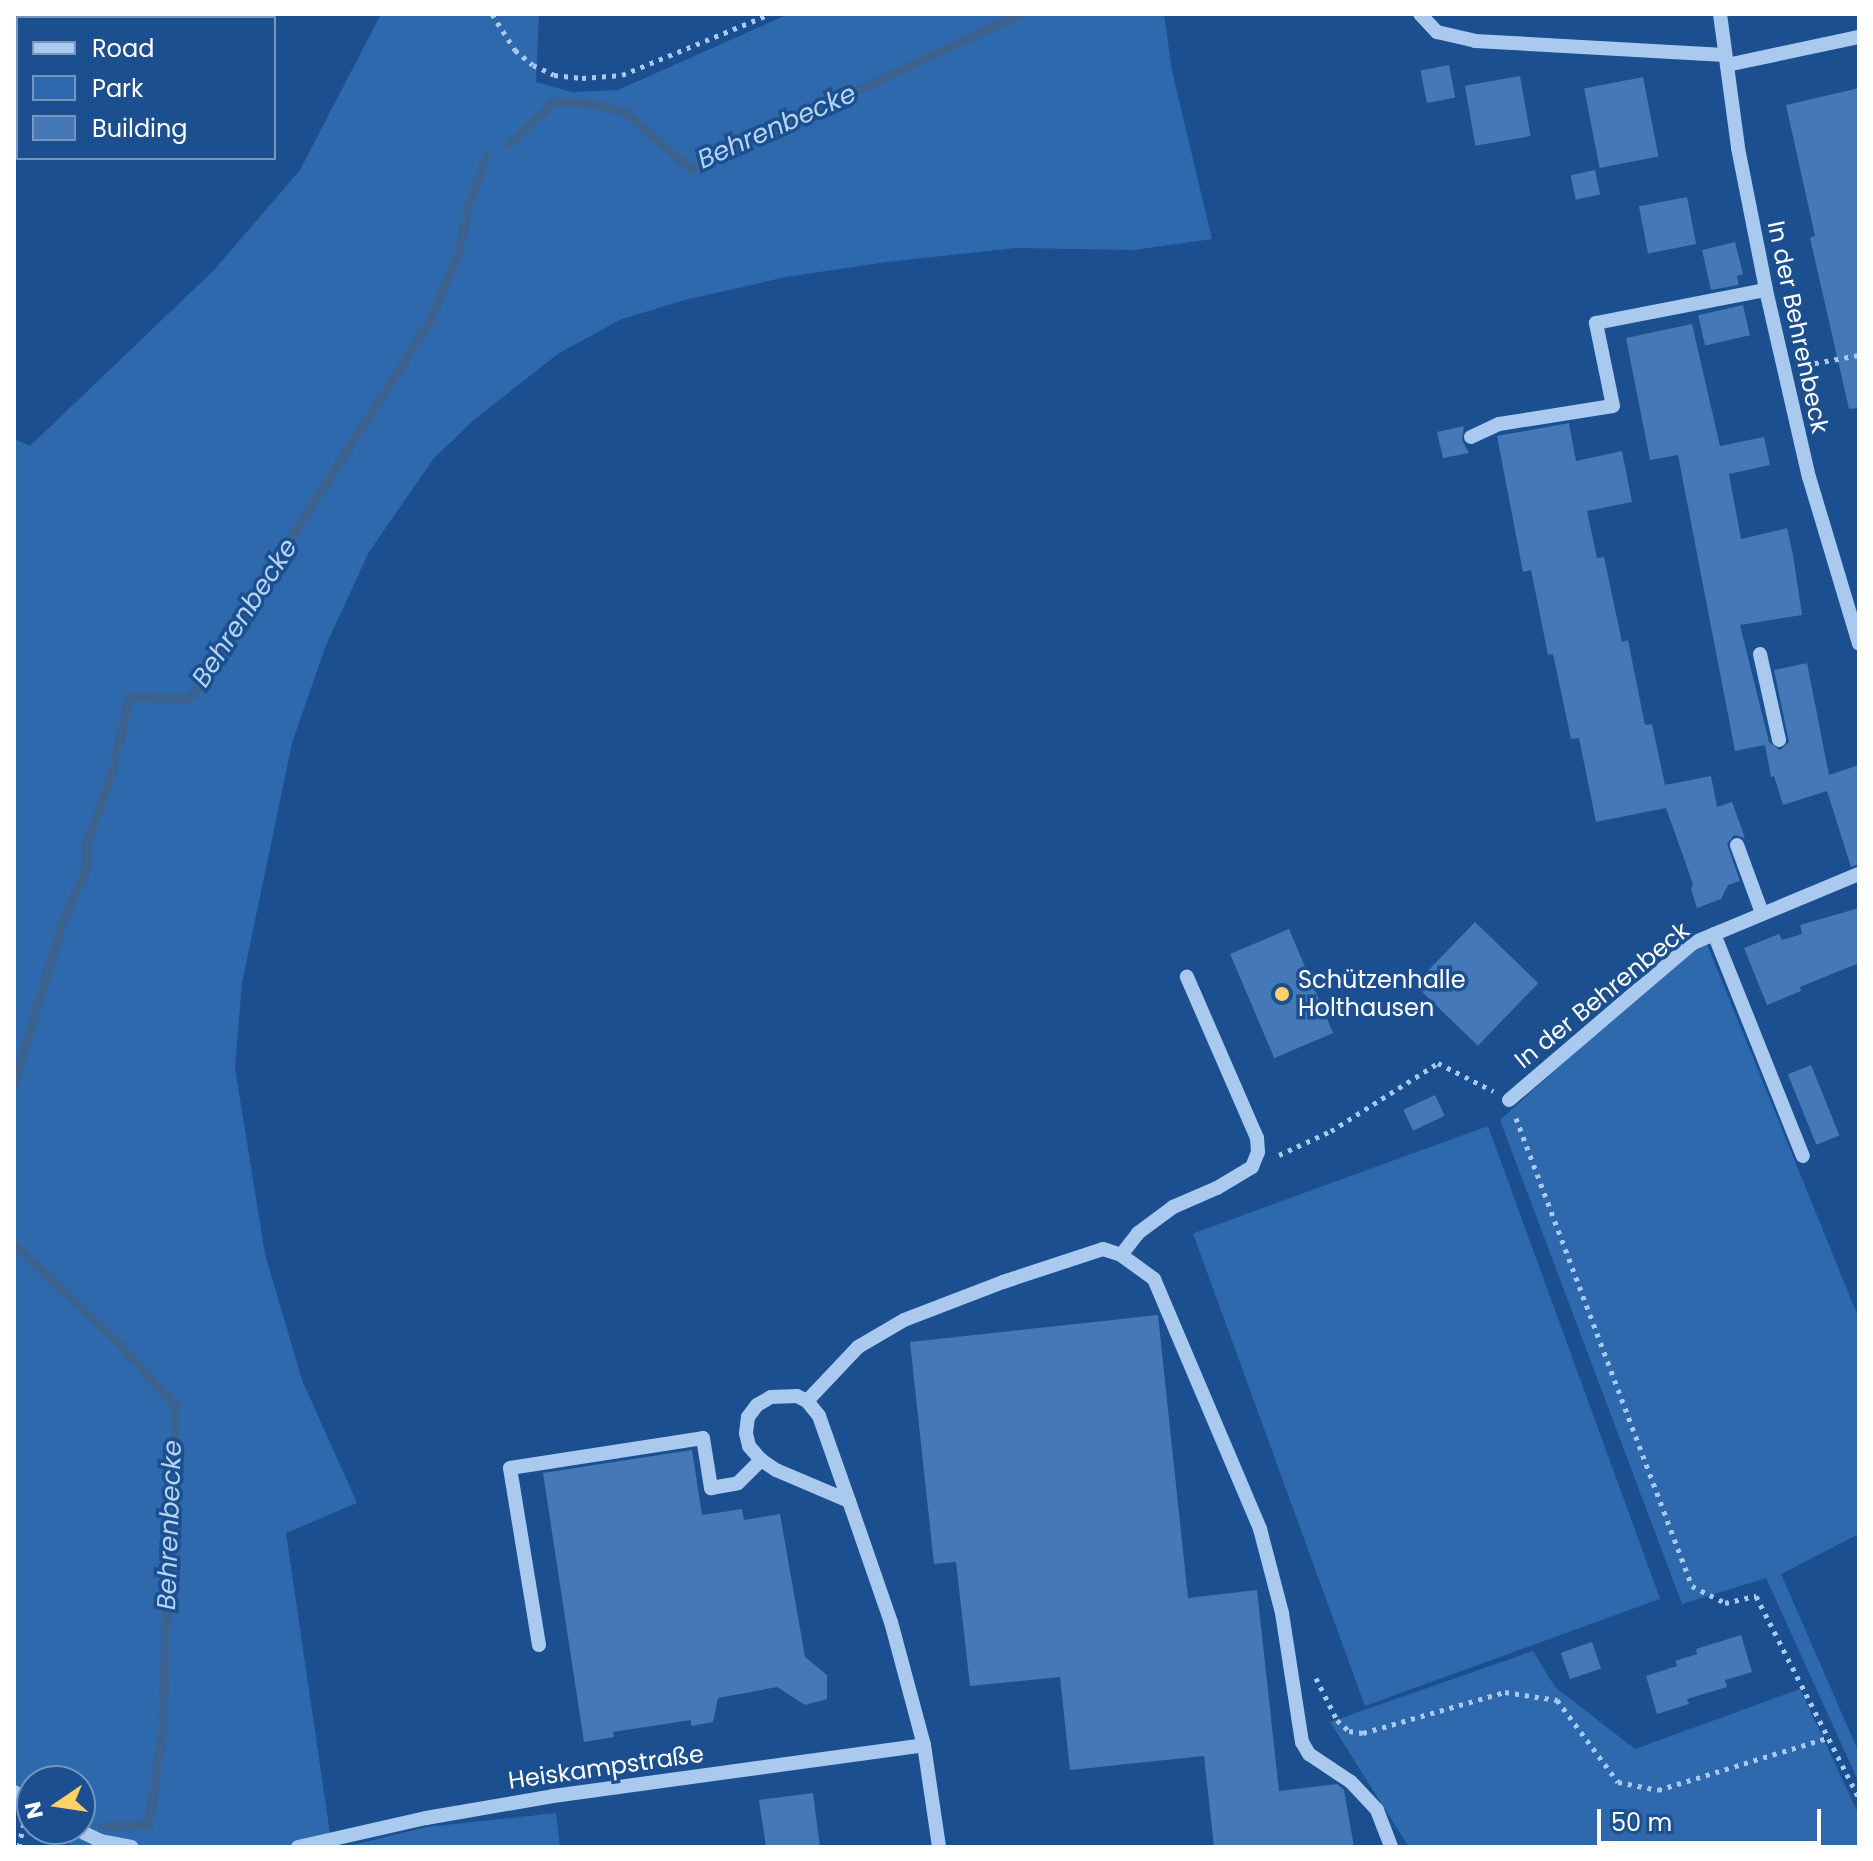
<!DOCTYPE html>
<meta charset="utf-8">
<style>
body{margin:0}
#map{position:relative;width:1873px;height:1861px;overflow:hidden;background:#1b4f8f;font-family:Poppins,sans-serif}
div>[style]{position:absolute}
.green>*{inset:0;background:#2e69ad;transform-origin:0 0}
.stream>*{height:9px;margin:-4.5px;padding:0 4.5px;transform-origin:4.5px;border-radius:4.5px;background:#3c6290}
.building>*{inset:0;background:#4478b7;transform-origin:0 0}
.path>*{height:5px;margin-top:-2.5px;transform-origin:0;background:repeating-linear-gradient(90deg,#a9c9ee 0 4px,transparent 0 10px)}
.minor>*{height:14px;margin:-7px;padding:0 7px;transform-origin:7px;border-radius:7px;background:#a9c9ee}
.dots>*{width:22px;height:22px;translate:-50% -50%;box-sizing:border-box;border:4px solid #1b4f8f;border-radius:50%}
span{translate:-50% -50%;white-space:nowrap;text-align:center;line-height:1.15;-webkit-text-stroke:7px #1b4f8f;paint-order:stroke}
.street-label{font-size:24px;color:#fff}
.poi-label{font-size:24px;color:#fff}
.left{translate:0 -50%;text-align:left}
.water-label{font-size:26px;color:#b5d3f5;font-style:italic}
.frame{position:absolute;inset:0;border:16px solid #fff;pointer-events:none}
.legend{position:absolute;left:16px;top:16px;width:260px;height:144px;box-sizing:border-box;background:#1b4f8f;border:2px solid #7695bc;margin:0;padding:10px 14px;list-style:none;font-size:24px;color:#fff}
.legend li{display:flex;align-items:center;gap:16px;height:40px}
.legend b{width:40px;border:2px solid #7695bc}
.north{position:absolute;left:16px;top:1765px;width:80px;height:80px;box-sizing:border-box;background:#1b4f8f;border:2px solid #7695bc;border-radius:50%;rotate:257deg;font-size:22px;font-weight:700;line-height:32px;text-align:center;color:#fff}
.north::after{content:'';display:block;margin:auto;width:28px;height:36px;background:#ffd166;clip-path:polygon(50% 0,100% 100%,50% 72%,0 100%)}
.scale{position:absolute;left:1597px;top:1809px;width:224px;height:36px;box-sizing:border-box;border:4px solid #fff;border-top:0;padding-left:10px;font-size:24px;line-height:28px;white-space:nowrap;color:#fff;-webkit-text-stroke:6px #1b4f8f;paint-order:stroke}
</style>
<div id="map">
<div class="green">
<i style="clip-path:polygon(381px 14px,539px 14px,536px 82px,572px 92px,618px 90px,789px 14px,1164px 14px,1172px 71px,1212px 239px,1134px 250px,1015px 248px,887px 262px,786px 277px,685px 300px,622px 319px,559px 353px,475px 419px,434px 458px,369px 552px,326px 645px,292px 743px,242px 983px,235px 1068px,265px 1254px,302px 1380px,357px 1503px,286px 1533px,332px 1847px,68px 1847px,71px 1829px,80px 1829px,80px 1781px,32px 1781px,32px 1797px,14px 1785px,14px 439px,30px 446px,214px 270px,300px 170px)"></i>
<i style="clip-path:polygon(1706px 942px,1859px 1319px,1859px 1534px,1781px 1574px,1859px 1753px,1859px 1783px,1766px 1578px,1682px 1604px,1500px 1120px,1670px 966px)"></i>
<i style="left:1488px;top:1126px;width:503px;height:314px;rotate:70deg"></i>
<i style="clip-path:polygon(1533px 1651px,1555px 1687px,1635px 1749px,1800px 1689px,1859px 1815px,1859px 1847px,1409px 1847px,1330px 1722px)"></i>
<i style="clip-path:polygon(556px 1813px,560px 1847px,344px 1847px,427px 1827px)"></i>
</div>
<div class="stream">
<i style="left:509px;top:144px;width:62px;rotate:-43.7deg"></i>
<i style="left:554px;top:101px;width:39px;rotate:4deg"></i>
<i style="left:593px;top:104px;width:33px;rotate:14deg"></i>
<i style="left:625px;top:112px;width:86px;rotate:41.2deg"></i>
<i style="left:690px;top:169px;width:364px;rotate:-25.2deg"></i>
<i style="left:14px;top:1083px;width:164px;rotate:-73.3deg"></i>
<i style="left:61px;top:926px;width:63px;rotate:-66.7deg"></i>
<i style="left:86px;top:868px;width:23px;rotate:-90deg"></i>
<i style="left:86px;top:845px;width:75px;rotate:-70.6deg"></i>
<i style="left:111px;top:774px;width:80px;rotate:-76.3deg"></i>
<i style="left:130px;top:696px;width:57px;rotate:3deg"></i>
<i style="left:187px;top:699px;width:23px;rotate:-45deg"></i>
<i style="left:203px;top:683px;width:99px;rotate:-59.8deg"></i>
<i style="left:253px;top:597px;width:329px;rotate:-57.4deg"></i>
<i style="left:430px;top:320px;width:74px;rotate:-67.6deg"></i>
<i style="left:458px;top:252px;width:49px;rotate:-77.1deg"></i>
<i style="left:469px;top:204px;width:50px;rotate:-70.1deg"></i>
<i style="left:14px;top:1244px;width:148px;rotate:43.6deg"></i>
<i style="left:121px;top:1346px;width:81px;rotate:48deg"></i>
<i style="left:175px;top:1406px;width:94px;rotate:90deg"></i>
<i style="left:175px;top:1500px;width:117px;rotate:94.4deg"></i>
<i style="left:166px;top:1617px;width:117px;rotate:92deg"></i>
<i style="left:162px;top:1734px;width:92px;rotate:98.7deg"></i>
<i style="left:148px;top:1825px;width:46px;rotate:178.8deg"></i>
</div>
<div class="building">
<i style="left:1449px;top:65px;width:33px;height:29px;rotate:79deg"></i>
<i style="left:1520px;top:76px;width:61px;height:56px;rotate:80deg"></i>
<i style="left:1643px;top:77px;width:81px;height:60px;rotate:79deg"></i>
<i style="clip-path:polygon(1859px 88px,1859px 408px,1849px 409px,1810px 238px,1815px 236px,1786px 105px)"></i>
<i style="left:1595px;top:170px;width:25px;height:25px;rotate:78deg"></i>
<i style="left:1687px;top:197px;width:48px;height:49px;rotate:79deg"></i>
<i style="clip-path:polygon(1735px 242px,1743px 274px,1737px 276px,1739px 285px,1711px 290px,1702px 250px)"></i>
<i style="left:1743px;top:305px;width:31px;height:46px;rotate:77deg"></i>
<i style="clip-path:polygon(1692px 324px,1720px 446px,1764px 437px,1770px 465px,1729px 474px,1741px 539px,1787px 528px,1793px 555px,1802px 615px,1740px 625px,1769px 742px,1780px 750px,1789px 742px,1774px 670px,1807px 663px,1829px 775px,1859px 765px,1859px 864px,1851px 867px,1827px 791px,1783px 805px,1774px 776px,1771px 777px,1765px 745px,1735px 751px,1678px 455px,1650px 460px,1626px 338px)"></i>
<i style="clip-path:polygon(1569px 423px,1576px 461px,1622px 451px,1632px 502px,1587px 511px,1597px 558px,1604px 557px,1622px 642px,1628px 640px,1645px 725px,1652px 724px,1665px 785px,1711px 776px,1717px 807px,1732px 802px,1745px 838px,1734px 835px,1727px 844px,1740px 881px,1728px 885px,1721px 899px,1697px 908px,1691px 889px,1693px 884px,1666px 808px,1596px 822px,1579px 738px,1571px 739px,1553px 654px,1548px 655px,1531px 570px,1523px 572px,1497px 436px)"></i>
<i style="clip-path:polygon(1464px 426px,1462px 440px,1469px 453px,1443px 458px,1437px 432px)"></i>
<i style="clip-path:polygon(1859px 908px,1859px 963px,1800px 987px,1801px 991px,1767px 1005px,1744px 948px,1779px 934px,1782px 940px,1802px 934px,1800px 925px)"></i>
<i style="left:1475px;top:922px;width:88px;height:87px;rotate:44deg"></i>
<i style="left:1289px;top:929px;width:113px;height:64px;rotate:67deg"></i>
<i style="left:1811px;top:1065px;width:76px;height:25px;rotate:68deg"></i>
<i style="left:1435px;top:1095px;width:23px;height:35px;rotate:65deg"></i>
<i style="clip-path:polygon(1158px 1315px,1188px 1598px,1257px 1590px,1279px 1791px,1337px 1784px,1344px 1790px,1354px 1847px,1214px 1847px,1204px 1756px,1070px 1770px,1060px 1677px,970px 1686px,956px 1562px,934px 1564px,910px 1342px)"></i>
<i style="clip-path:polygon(692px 1450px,702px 1515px,742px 1509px,744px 1520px,780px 1514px,805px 1657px,827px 1675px,827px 1699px,805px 1705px,777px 1687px,718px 1698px,713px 1722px,691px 1726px,691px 1720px,613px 1732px,614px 1737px,584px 1742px,543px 1473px)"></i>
<i style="clip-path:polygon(1741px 1635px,1752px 1672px,1725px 1680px,1727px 1687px,1687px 1699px,1689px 1704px,1657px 1714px,1646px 1676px,1677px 1666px,1675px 1661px,1697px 1654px,1696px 1649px)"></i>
<i style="left:1592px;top:1642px;width:28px;height:33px;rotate:71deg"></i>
<i style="clip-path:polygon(813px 1793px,820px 1847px,766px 1847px,759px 1800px)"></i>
</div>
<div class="path">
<i style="left:492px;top:14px;width:43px;rotate:57.4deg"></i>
<i style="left:515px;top:50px;width:23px;rotate:40deg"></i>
<i style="left:533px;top:65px;width:23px;rotate:25deg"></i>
<i style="left:554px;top:75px;width:28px;rotate:6deg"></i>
<i style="left:582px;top:78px;width:40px;rotate:-4.3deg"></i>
<i style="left:622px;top:75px;width:160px;rotate:-22.4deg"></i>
<i style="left:1805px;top:365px;width:55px;rotate:-10.5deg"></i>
<i style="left:1516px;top:1118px;width:500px;rotate:69.4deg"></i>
<i style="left:1692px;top:1586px;width:37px;rotate:27deg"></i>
<i style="left:1725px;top:1603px;width:32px;rotate:-13deg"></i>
<i style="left:1756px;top:1596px;width:227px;rotate:63deg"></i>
<i style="left:1279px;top:1155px;width:57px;rotate:-24.8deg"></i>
<i style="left:1331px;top:1131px;width:127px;rotate:-32.4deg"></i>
<i style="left:1438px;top:1063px;width:62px;rotate:27deg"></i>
<i style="left:1316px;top:1678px;width:47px;rotate:63.4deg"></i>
<i style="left:1337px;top:1720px;width:16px;rotate:43deg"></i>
<i style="left:1349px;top:1731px;width:14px;rotate:8deg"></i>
<i style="left:1363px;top:1733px;width:148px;rotate:-16.1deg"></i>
<i style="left:1505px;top:1692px;width:53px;rotate:8.7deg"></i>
<i style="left:1557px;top:1700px;width:102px;rotate:53.4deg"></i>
<i style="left:1618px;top:1782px;width:41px;rotate:11.3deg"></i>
<i style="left:1658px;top:1790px;width:180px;rotate:-17.1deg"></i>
<i style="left:19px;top:1847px;width:26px;rotate:-79deg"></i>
</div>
<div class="minor">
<i style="left:1420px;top:14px;width:25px;rotate:47deg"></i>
<i style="left:1437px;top:32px;width:39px;rotate:13deg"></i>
<i style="left:1475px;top:41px;width:250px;rotate:3.2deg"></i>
<i style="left:1720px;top:14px;width:135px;rotate:82.3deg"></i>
<i style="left:1738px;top:148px;width:145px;rotate:78.8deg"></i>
<i style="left:1766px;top:290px;width:192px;rotate:77.1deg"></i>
<i style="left:1809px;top:477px;width:174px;rotate:73.3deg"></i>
<i style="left:1727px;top:65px;width:135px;rotate:-12deg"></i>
<i style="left:1471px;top:437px;width:31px;rotate:-25deg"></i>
<i style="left:1499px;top:424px;width:115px;rotate:-9deg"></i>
<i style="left:1613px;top:406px;width:85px;rotate:-101.6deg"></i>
<i style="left:1596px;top:323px;width:173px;rotate:-11deg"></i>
<i style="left:1760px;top:654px;width:88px;rotate:77.5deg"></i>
<i style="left:1737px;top:845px;width:72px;rotate:69.8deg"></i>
<i style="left:1714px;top:934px;width:239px;rotate:68.2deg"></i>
<i style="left:1509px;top:1100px;width:242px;rotate:-40.5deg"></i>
<i style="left:1693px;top:943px;width:180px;rotate:-22.6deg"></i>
<i style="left:1121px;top:1255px;width:28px;rotate:-52deg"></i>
<i style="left:1138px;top:1233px;width:44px;rotate:-36.6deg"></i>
<i style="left:1173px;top:1207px;width:48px;rotate:-23.4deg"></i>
<i style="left:1217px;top:1188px;width:41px;rotate:-31deg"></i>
<i style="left:1252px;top:1167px;width:16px;rotate:-68deg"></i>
<i style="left:1258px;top:1152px;width:14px;rotate:-94deg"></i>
<i style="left:1257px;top:1138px;width:176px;rotate:-113.5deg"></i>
<i style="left:807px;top:1401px;width:74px;rotate:-46.6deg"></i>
<i style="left:858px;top:1347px;width:53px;rotate:-30.4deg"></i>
<i style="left:904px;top:1320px;width:106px;rotate:-21deg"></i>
<i style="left:1003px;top:1282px;width:105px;rotate:-18.3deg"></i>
<i style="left:1103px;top:1249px;width:19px;rotate:18deg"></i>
<i style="left:1121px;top:1255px;width:41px;rotate:36deg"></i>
<i style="left:1154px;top:1279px;width:272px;rotate:67deg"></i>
<i style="left:1260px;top:1529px;width:87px;rotate:75.3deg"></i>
<i style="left:1282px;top:1613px;width:131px;rotate:81.2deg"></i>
<i style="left:1302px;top:1742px;width:14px;rotate:60deg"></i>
<i style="left:1309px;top:1754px;width:50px;rotate:33.7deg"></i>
<i style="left:1351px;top:1782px;width:38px;rotate:47deg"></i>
<i style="left:1377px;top:1810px;width:40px;rotate:69deg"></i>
<i style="left:849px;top:1501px;width:79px;rotate:-157deg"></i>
<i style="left:776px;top:1470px;width:18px;rotate:-146deg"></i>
<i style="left:761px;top:1460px;width:18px;rotate:-131deg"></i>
<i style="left:749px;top:1446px;width:13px;rotate:-103deg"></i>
<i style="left:746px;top:1433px;width:16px;rotate:-83deg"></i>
<i style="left:748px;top:1417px;width:15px;rotate:-53deg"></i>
<i style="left:757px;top:1405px;width:16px;rotate:-30deg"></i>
<i style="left:771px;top:1397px;width:26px;rotate:-2deg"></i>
<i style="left:797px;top:1396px;width:11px;rotate:27deg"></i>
<i style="left:807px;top:1401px;width:19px;rotate:51deg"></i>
<i style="left:819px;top:1416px;width:90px;rotate:70.6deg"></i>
<i style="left:849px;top:1501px;width:128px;rotate:70.9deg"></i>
<i style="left:891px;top:1622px;width:127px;rotate:75deg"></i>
<i style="left:924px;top:1745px;width:103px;rotate:81.6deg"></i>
<i style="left:539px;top:1645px;width:179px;rotate:-99.3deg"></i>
<i style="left:510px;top:1468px;width:195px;rotate:-8.8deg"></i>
<i style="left:703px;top:1438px;width:51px;rotate:80.9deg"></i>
<i style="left:711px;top:1488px;width:27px;rotate:-10deg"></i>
<i style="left:738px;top:1483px;width:33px;rotate:-45deg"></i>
<i style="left:14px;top:1792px;width:21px;rotate:31deg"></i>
<i style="left:76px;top:1829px;width:28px;rotate:26deg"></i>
<i style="left:101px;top:1841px;width:31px;rotate:11deg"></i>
<i style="left:298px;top:1847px;width:131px;rotate:-12.8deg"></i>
<i style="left:426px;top:1818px;width:129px;rotate:-9.8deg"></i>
<i style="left:553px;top:1796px;width:374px;rotate:-7.8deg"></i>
</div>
<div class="dots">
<i style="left:1282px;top:994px;background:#ffd166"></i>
</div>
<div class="street-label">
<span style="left:1798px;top:327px;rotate:78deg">In der Behrenbeck</span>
<span style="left:1602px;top:995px;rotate:-39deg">In der Behrenbeck</span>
<span style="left:606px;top:1767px;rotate:-8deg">Heiskampstraße</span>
</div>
<div class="poi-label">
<span class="left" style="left:1298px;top:994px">Schützenhalle<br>Holthausen</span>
</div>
<div class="water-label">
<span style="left:777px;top:127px;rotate:-24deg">Behrenbecke</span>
<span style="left:245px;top:613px;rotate:-57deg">Behrenbecke</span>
<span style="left:170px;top:1525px;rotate:-88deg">Behrenbecke</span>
</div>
<div class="frame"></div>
<ul class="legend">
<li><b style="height:10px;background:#a9c9ee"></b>Road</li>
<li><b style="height:22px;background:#2e69ad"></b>Park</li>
<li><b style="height:22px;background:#4478b7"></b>Building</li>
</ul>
<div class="north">N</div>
<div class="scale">50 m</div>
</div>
